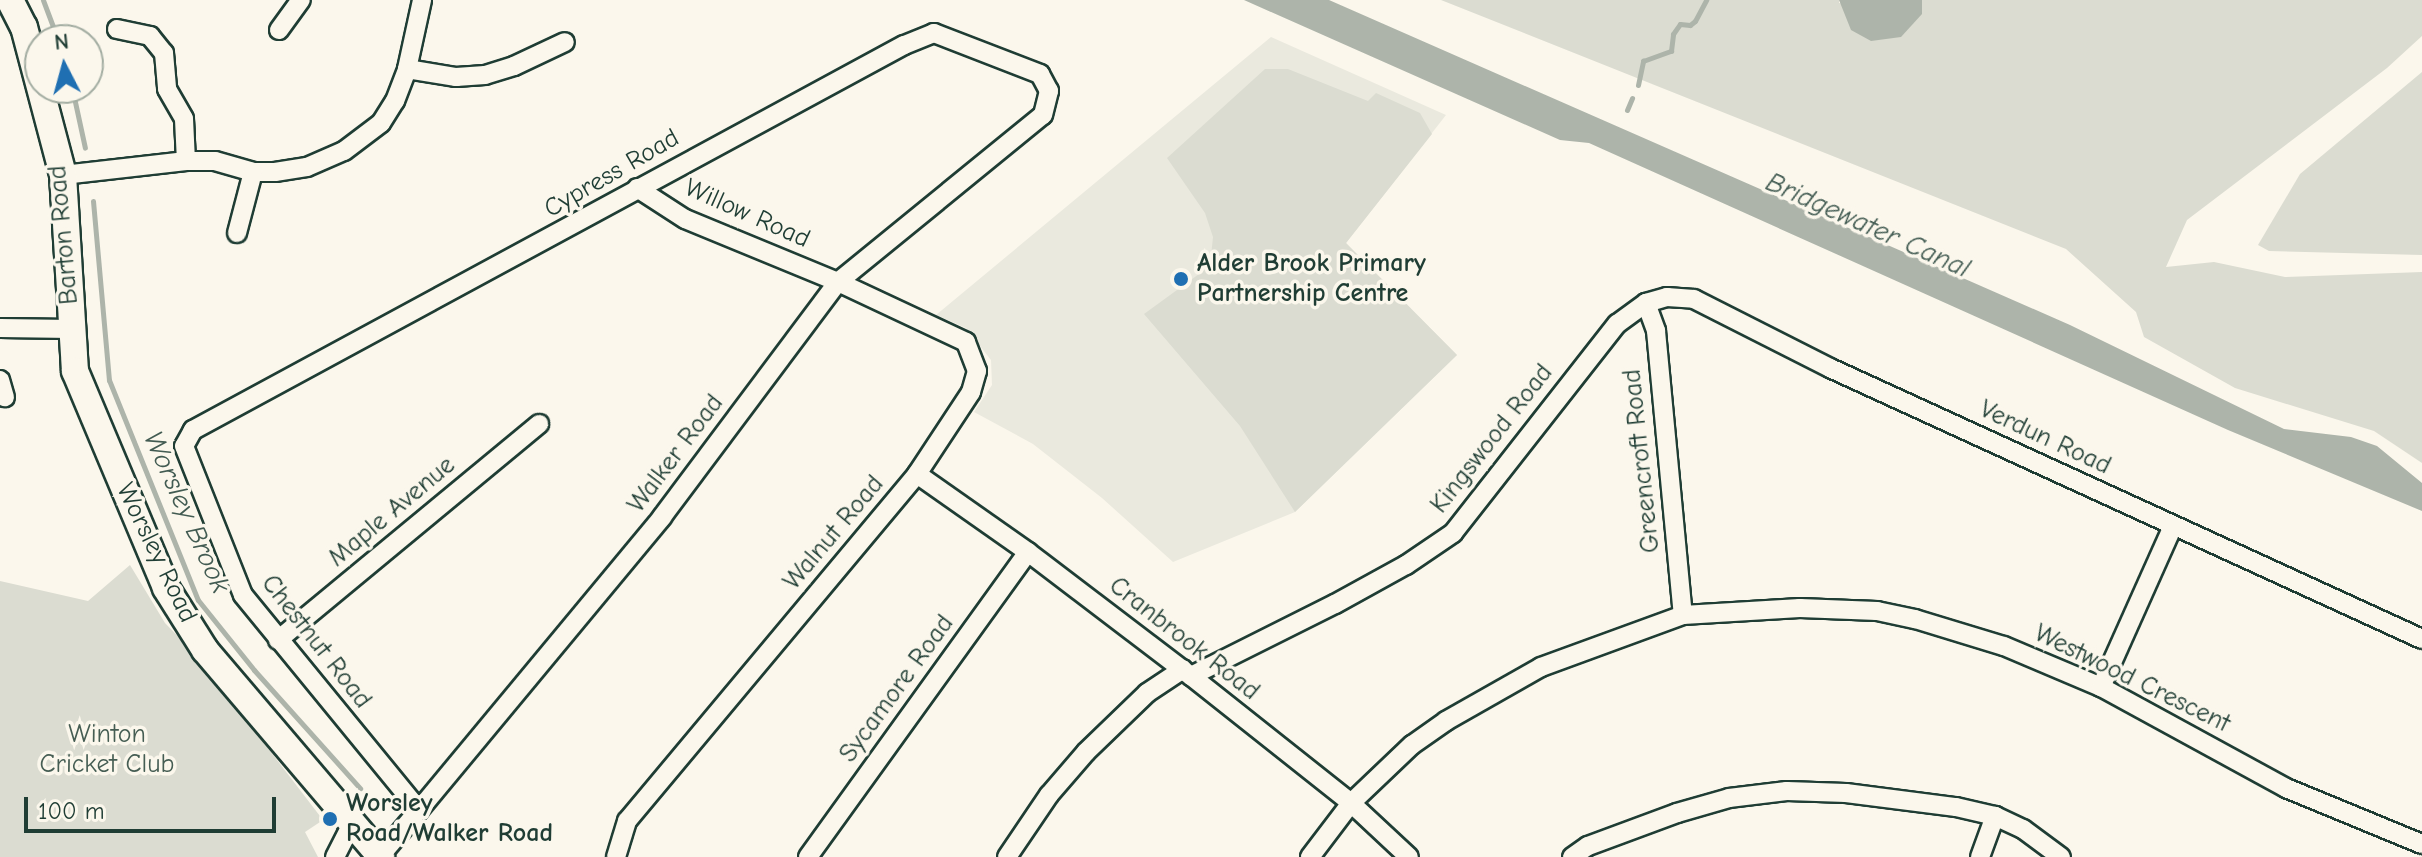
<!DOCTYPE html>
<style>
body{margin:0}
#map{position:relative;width:2422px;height:857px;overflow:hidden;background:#fbf7ec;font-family:"Comic Neue",sans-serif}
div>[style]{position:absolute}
.built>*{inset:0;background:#eae9de}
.green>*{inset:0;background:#dbdcd1}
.water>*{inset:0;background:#adb4aa}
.stream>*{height:5px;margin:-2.5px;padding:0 2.5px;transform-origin:2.5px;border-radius:2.5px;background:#adb4aa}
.roads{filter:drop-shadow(2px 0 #1f3d34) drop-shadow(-2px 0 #1f3d34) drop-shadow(0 2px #1f3d34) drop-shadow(0 -2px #1f3d34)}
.street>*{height:18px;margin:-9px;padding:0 9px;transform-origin:9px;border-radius:9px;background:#fbf7ec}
.secondary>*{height:26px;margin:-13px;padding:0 13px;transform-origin:13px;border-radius:13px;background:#fbf7ec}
.dots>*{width:22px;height:22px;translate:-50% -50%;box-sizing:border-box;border:4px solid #fbf7ec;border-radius:50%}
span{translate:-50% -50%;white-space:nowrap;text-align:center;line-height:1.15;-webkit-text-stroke:7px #fbf7ec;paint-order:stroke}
.street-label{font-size:26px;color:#1f3d34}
.poi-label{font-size:26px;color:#1f3d34;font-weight:700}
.left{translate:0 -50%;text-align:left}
.park-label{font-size:26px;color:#455d53}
.water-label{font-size:28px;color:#425b52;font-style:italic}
.north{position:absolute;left:24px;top:24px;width:80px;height:80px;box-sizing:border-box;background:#fbf7ec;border:2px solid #a3ada2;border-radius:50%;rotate:354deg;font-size:22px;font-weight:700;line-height:32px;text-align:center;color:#1f3d34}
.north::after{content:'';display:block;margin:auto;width:28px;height:36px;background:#1f6fb2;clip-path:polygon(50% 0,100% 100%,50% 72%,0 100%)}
.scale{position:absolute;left:24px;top:797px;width:252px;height:36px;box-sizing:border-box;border:4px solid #1f3d34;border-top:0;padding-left:10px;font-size:24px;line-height:28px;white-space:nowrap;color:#1f3d34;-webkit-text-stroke:6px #fbf7ec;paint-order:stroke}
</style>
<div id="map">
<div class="built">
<i style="clip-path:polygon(1271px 37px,1446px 115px,1346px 243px,1457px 355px,1295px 512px,1173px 562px,1102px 498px,1033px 444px,974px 412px,992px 385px,991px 360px,966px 328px,936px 315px)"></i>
</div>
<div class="green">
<i style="clip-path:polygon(1441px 0,1839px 0,1839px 3px,1922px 14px,1922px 0,2422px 0,2422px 36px,2387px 68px,2187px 220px,2166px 267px,2214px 262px,2285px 277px,2422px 272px,2422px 463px,2374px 431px,2235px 388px,2144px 337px,2136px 312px,2066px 249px)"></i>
<i style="clip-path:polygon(1265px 69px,1288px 69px,1368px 101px,1376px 93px,1420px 113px,1432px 134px,1346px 243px,1457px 355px,1295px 512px,1240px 426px,1144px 314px,1210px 266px,1213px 237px,1205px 213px,1167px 158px)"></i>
<i style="clip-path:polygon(2422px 72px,2422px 255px,2269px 251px,2258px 245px,2300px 174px)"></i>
<i style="clip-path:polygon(130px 565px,165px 623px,198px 657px,323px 820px,305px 832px,318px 857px,0 857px,0 581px,88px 601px)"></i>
</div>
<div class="water">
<i style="clip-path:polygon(1244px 0,1329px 0,2070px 325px,2284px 429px,2351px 437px,2377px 446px,2422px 483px,2422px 511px,2228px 430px,1589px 143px,1560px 140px)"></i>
<i style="clip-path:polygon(1839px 0,1922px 0,1922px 14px,1901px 37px,1871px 41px,1851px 30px)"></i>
</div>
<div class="stream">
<i style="left:43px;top:0;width:43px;rotate:69.4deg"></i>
<i style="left:1638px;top:85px;width:25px;rotate:-78deg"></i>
<i style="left:1643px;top:61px;width:30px;rotate:-20deg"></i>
<i style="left:1671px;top:51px;width:17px;rotate:-83deg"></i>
<i style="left:1673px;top:34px;width:12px;rotate:-55deg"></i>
<i style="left:1680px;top:24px;width:10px;rotate:6deg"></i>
<i style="left:1690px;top:25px;width:6px;rotate:-39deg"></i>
<i style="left:1695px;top:21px;width:24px;rotate:-62deg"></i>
<i style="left:72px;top:88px;width:61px;rotate:77.8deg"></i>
<i style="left:1627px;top:110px;width:13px;rotate:-67deg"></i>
<i style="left:93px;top:201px;width:180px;rotate:84.9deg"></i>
<i style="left:109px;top:380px;width:237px;rotate:68deg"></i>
<i style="left:198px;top:600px;width:90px;rotate:51.3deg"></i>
<i style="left:254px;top:670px;width:159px;rotate:48.1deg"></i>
</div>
<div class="roads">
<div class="street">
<i style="left:117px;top:29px;width:34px;rotate:12deg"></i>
<i style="left:150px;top:36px;width:22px;rotate:51deg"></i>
<i style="left:164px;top:53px;width:36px;rotate:85deg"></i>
<i style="left:167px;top:89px;width:34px;rotate:60deg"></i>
<i style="left:184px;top:119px;width:42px;rotate:87.3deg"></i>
<i style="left:279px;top:30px;width:37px;rotate:-54deg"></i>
<i style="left:407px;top:69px;width:50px;rotate:9.3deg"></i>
<i style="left:456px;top:77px;width:29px;rotate:-4deg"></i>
<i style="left:485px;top:75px;width:30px;rotate:-17deg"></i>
<i style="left:514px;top:66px;width:56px;rotate:-25.2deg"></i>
<i style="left:63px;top:175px;width:124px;rotate:-6.5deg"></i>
<i style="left:186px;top:161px;width:29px"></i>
<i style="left:215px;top:161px;width:40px;rotate:16deg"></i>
<i style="left:253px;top:172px;width:22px"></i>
<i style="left:275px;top:172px;width:32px;rotate:-9deg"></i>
<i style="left:307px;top:167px;width:40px;rotate:-23.4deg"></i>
<i style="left:344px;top:151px;width:46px;rotate:-37.1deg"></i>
<i style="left:381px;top:123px;width:26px;rotate:-58deg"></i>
<i style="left:395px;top:101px;width:34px;rotate:-69deg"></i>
<i style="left:407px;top:69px;width:71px;rotate:-77.7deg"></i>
<i style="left:237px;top:233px;width:63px;rotate:-75.3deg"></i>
<i style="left:1646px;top:303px;width:30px;rotate:70deg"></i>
<i style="left:1656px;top:331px;width:285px;rotate:84.6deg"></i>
<i style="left:0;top:328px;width:72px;rotate:0.8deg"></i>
<i style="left:0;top:380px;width:18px;rotate:74deg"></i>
<i style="left:917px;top:474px;width:136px;rotate:35.1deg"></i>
<i style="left:1028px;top:552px;width:205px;rotate:37.3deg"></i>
<i style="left:1191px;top:676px;width:204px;rotate:38.4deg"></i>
<i style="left:1351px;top:803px;width:79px;rotate:43deg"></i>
<i style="left:278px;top:640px;width:339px;rotate:-39.6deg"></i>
<i style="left:1191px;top:676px;width:161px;rotate:-26.6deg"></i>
<i style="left:1335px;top:604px;width:81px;rotate:-28.8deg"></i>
<i style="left:1406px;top:565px;width:57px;rotate:-34.2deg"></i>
<i style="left:1453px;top:533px;width:266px;rotate:-51.9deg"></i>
<i style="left:1617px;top:324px;width:36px;rotate:-36deg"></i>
<i style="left:1646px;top:303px;width:22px;rotate:-16deg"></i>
<i style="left:1667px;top:297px;width:27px;rotate:4deg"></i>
<i style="left:1694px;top:299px;width:153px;rotate:26.9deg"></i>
<i style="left:1830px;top:368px;width:651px;rotate:24.6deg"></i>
<i style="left:2101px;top:687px;width:176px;rotate:-65.9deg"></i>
<i style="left:380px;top:856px;width:60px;rotate:-49.7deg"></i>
<i style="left:419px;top:810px;width:381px;rotate:-50.3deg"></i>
<i style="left:662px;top:517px;width:294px;rotate:-53.2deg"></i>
<i style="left:838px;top:282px;width:264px;rotate:-39.2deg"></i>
<i style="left:1043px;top:115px;width:25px;rotate:-76deg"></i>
<i style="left:1049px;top:91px;width:19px;rotate:-118deg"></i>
<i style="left:1040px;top:74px;width:114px;rotate:-158.9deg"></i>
<i style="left:934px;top:33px;width:32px;rotate:158deg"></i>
<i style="left:904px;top:45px;width:809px;rotate:151.56deg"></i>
<i style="left:193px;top:430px;width:18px;rotate:119deg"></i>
<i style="left:184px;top:446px;width:160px;rotate:68.4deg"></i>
<i style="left:243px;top:595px;width:278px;rotate:50.7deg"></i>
<i style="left:335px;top:857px;width:39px;rotate:-63deg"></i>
<i style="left:616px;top:857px;width:38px;rotate:-73deg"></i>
<i style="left:627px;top:821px;width:452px;rotate:-50.1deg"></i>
<i style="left:917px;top:474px;width:98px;rotate:-56.6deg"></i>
<i style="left:971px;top:392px;width:22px;rotate:-74deg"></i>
<i style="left:977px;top:371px;width:31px;rotate:-111deg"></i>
<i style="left:966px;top:342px;width:141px;rotate:-154.9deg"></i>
<i style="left:838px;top:282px;width:165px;rotate:-157.6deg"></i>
<i style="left:685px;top:219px;width:57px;rotate:-147.1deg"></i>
<i style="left:808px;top:857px;width:376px;rotate:-54.2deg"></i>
<i style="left:1007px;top:857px;width:75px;rotate:-55.9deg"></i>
<i style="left:1049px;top:795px;width:57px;rotate:-49.3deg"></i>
<i style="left:1086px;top:752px;width:85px;rotate:-44deg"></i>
<i style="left:1147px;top:693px;width:43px;rotate:-33.7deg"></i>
<i style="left:1310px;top:857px;width:68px;rotate:-52.8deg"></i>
<i style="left:1351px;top:803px;width:84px;rotate:-43.6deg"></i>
<i style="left:1412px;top:745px;width:42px;rotate:-35.2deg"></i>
<i style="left:1446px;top:721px;width:109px;rotate:-29.6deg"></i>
<i style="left:1541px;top:667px;width:151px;rotate:-20.1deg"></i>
<i style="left:1683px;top:615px;width:117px;rotate:-3.4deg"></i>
<i style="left:1800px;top:608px;width:77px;rotate:2.2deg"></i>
<i style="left:1877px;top:611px;width:39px;rotate:12deg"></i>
<i style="left:1915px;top:619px;width:93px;rotate:16.9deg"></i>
<i style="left:2004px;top:646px;width:105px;rotate:22.9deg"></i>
<i style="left:2101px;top:687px;width:211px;rotate:28.6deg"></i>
<i style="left:2286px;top:788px;width:147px;rotate:22.4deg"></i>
<i style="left:1572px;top:857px;width:19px;rotate:-35deg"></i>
<i style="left:1588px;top:846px;width:95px;rotate:-20.3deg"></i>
<i style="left:1677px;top:813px;width:54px;rotate:-16.1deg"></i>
<i style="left:1729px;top:798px;width:58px;rotate:-6.9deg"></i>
<i style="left:1787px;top:791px;width:59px;rotate:1.9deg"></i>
<i style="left:1846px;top:793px;width:111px;rotate:7.3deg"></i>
<i style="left:1956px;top:807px;width:40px;rotate:13deg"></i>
<i style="left:1995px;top:816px;width:31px;rotate:25deg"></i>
<i style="left:2023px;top:829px;width:47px;rotate:36.4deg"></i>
<i style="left:1980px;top:857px;width:44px;rotate:-69.9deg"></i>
</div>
<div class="secondary">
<i style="left:10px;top:0;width:30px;rotate:63deg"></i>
<i style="left:24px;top:27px;width:153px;rotate:75.2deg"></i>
<i style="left:63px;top:175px;width:196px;rotate:86.5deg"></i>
<i style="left:75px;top:371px;width:235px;rotate:67.2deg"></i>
<i style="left:166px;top:588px;width:73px;rotate:57.8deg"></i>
<i style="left:205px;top:650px;width:272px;rotate:49.6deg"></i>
</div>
</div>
<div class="dots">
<i style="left:1181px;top:279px;background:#1f6fb2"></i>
<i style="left:330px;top:819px;background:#1f6fb2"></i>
</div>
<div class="street-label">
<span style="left:612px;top:174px;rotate:-30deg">Cypress Road</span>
<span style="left:747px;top:214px;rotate:24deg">Willow Road</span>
<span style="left:64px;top:235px;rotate:-95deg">Barton Road</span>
<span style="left:2045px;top:438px;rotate:25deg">Verdun Road</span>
<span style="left:1492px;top:439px;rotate:-52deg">Kingswood Road</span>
<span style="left:676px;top:454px;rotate:-53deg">Walker Road</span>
<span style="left:1642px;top:461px;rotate:-96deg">Greencroft Road</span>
<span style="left:392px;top:512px;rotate:-40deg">Maple Avenue</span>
<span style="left:834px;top:533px;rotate:-50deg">Walnut Road</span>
<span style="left:156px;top:553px;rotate:64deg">Worsley Road</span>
<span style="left:1184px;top:639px;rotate:38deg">Cranbrook Road</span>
<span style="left:316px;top:642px;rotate:52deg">Chestnut Road</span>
<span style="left:2132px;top:679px;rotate:26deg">Westwood Crescent</span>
<span style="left:897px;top:689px;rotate:-54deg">Sycamore Road</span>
</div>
<div class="poi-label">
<span class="left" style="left:1197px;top:279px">Alder Brook Primary<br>Partnership Centre</span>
<span class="left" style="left:346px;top:819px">Worsley<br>Road/Walker Road</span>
</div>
<div class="park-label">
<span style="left:107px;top:750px">Winton<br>Cricket Club</span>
</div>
<div class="water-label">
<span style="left:1868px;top:225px;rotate:24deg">Bridgewater Canal</span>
<span style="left:187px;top:512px;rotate:66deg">Worsley Brook</span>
</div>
<div class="north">N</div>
<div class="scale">100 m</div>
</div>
